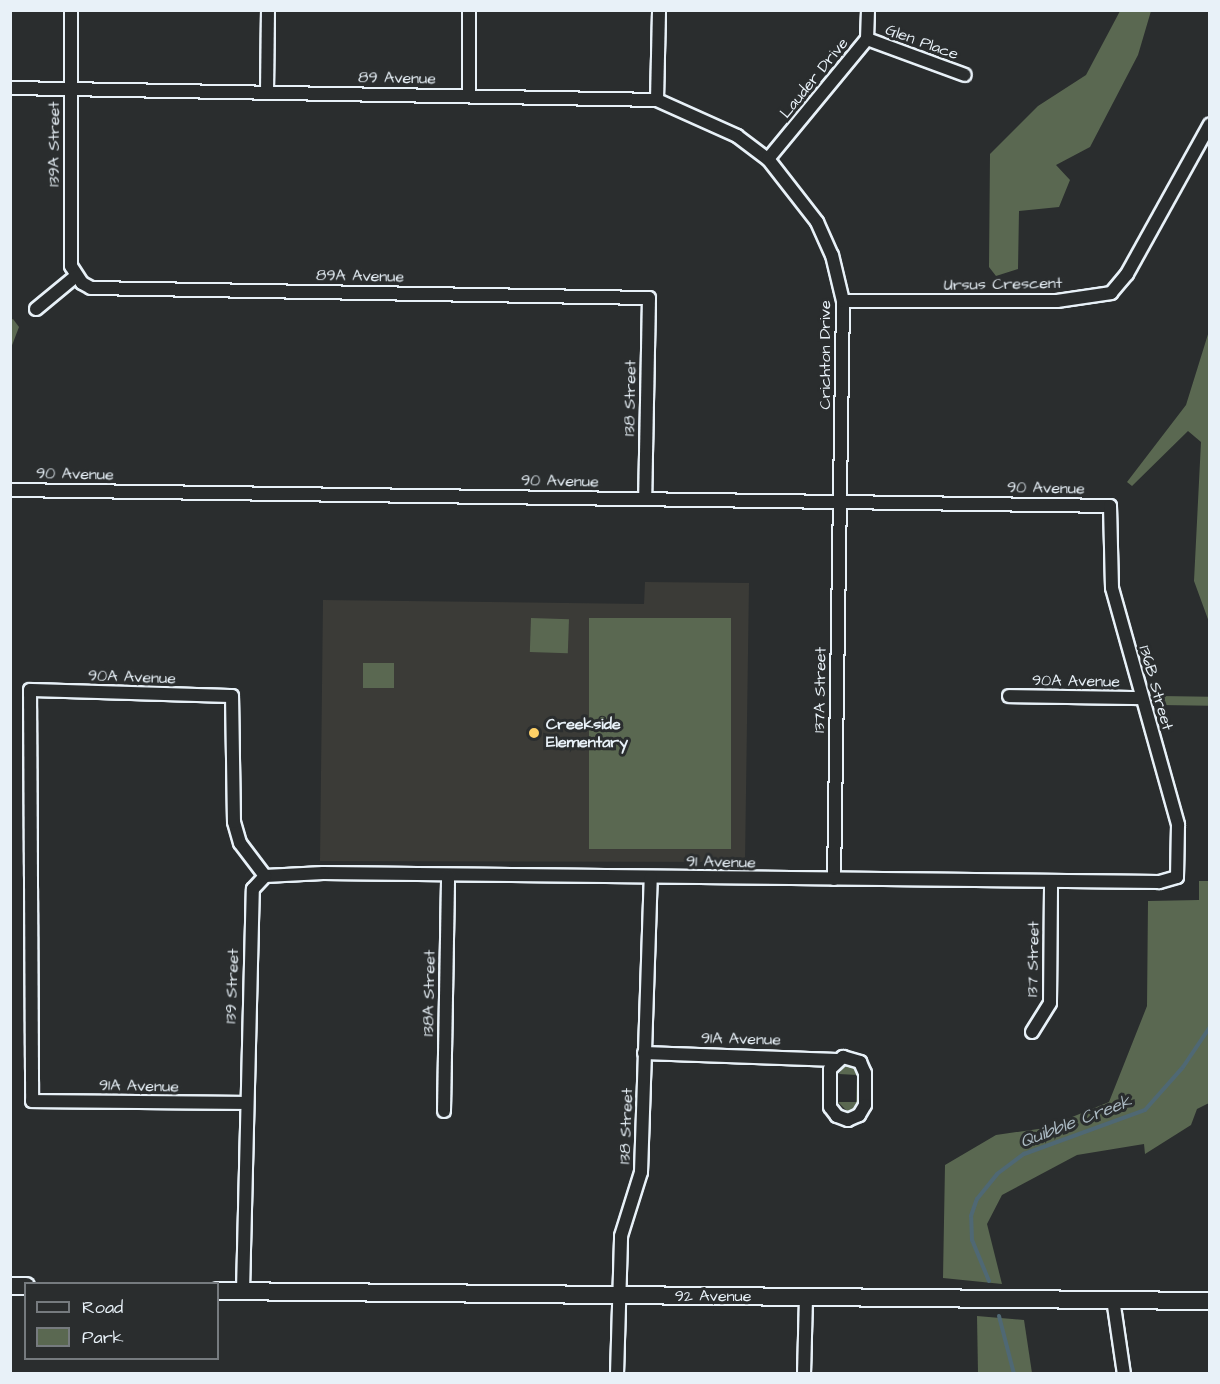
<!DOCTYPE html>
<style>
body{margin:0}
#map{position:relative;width:1220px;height:1384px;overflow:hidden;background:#2a2d2e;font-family:"Architects Daughter",sans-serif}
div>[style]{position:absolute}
.built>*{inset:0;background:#3b3b37}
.green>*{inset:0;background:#5a6851;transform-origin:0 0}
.stream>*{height:4px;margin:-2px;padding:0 2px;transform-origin:2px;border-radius:2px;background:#4f6874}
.roads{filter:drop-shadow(2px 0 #e8f1f8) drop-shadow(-2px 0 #e8f1f8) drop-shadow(0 2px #e8f1f8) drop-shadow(0 -2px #e8f1f8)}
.street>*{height:12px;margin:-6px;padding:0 6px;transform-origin:6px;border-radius:6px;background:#2a2d2e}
.secondary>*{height:16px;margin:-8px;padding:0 8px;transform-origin:8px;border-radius:8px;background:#2a2d2e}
.dots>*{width:16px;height:16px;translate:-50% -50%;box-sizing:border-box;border:3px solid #2a2d2e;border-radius:50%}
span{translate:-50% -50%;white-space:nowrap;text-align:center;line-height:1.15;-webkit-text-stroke:6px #2a2d2e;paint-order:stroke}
.street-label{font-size:16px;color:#e8f1f8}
.poi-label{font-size:16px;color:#e8f1f8;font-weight:700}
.left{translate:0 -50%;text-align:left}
.water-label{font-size:18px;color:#abbac3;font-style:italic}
.frame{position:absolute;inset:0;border:12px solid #e8f1f8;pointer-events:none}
.legend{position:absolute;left:24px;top:1282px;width:195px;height:78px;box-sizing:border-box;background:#2a2d2e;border:2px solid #767b7f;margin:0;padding:8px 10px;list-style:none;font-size:18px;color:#e8f1f8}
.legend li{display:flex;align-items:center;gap:12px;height:30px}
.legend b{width:30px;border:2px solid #767b7f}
</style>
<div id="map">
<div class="built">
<i style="clip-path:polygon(645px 582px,749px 583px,745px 862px,320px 861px,323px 600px,644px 604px)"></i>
</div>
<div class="green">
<i style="clip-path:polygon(1120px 11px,1151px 11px,1138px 55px,1090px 147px,1056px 165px,1070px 180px,1059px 207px,1019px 211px,1018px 269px,996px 276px,989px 267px,990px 154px,1038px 106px,1086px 75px)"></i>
<i style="clip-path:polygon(13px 319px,19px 327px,11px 348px,11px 320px)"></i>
<i style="clip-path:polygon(1209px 331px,1209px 622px,1194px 581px,1201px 442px,1188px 431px,1132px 486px,1127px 482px,1186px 405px)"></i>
<i style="left:531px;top:618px;width:38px;height:34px;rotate:2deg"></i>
<i style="left:589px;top:618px;width:142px;height:231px"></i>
<i style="left:363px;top:663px;width:31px;height:25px"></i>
<i style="left:1161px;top:696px;width:48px;height:9px;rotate:1deg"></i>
<i style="clip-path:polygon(1199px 881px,1210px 881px,1209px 1103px,1197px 1109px,1191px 1125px,1145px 1154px,1144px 1144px,1077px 1155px,1002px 1195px,987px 1224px,1002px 1284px,943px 1278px,945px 1165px,996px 1135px,1045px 1128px,1109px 1102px,1147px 1006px,1148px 901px,1199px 900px)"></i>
<i style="clip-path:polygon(851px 1065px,858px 1072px,858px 1106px,848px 1112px,838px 1102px,856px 1102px,857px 1075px,839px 1074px,844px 1066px)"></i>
<i style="clip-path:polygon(977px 1316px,1024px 1320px,1032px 1373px,978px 1373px)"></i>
</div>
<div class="stream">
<i style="left:989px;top:1281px;width:44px;rotate:-112.5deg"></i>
<i style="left:972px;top:1240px;width:24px;rotate:-92deg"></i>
<i style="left:971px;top:1216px;width:18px;rotate:-71deg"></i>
<i style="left:977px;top:1199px;width:32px;rotate:-51deg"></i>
<i style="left:997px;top:1174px;width:34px;rotate:-37deg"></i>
<i style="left:1024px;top:1154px;width:129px;rotate:-20deg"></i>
<i style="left:1145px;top:1110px;width:57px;rotate:-48.5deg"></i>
<i style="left:1183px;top:1067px;width:48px;rotate:-56deg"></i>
<i style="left:999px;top:1316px;width:60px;rotate:75.5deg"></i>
</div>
<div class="roads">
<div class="street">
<i style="left:71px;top:10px;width:256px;rotate:90deg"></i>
<i style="left:71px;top:266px;width:20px;rotate:57deg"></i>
<i style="left:82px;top:283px;width:10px;rotate:29deg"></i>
<i style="left:91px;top:288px;width:558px;rotate:1.03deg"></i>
<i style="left:649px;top:298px;width:200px;rotate:91.1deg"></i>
<i style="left:867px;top:39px;width:104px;rotate:20.2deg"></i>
<i style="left:10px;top:88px;width:647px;rotate:1.06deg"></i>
<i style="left:657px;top:100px;width:88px;rotate:24.2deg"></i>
<i style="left:737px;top:136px;width:39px;rotate:37deg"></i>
<i style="left:768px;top:159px;width:80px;rotate:52.1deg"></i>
<i style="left:817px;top:222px;width:36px;rotate:66deg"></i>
<i style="left:832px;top:255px;width:47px;rotate:76.6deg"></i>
<i style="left:843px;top:301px;width:578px;rotate:90.89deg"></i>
<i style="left:267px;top:92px;width:82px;rotate:-89.3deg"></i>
<i style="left:469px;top:95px;width:85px;rotate:-90deg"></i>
<i style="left:657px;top:100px;width:90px;rotate:-88.7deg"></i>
<i style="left:768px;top:159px;width:156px;rotate:-50.5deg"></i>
<i style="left:867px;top:39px;width:29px;rotate:-88deg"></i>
<i style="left:843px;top:301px;width:214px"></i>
<i style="left:1057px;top:301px;width:55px;rotate:-8.4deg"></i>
<i style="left:1111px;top:293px;width:25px;rotate:-50deg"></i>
<i style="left:1127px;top:274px;width:171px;rotate:-61deg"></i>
<i style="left:36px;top:309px;width:52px;rotate:-39.5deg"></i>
<i style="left:10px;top:490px;width:1100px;rotate:0.83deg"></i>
<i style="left:1110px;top:506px;width:82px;rotate:88.6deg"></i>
<i style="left:1112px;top:588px;width:246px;rotate:74.4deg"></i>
<i style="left:1178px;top:825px;width:52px;rotate:91.1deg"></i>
<i style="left:1177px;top:877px;width:19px;rotate:164deg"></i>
<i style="left:1159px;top:882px;width:836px;rotate:-179.38deg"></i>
<i style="left:323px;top:873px;width:58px;rotate:177deg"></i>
<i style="left:1009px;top:696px;width:133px;rotate:0.9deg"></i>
<i style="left:1032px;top:1032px;width:34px;rotate:-58deg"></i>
<i style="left:1050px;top:1003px;width:122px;rotate:-89.5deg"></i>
<i style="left:644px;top:1053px;width:193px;rotate:2.1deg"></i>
<i style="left:843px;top:1057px;width:18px;rotate:16deg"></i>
<i style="left:860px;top:1062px;width:12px;rotate:66deg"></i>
<i style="left:865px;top:1073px;width:32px;rotate:90deg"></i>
<i style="left:865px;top:1105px;width:12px;rotate:121deg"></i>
<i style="left:859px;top:1115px;width:12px;rotate:156deg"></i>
<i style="left:848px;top:1120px;width:12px;rotate:-160deg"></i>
<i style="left:837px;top:1116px;width:11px;rotate:-128deg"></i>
<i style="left:830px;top:1107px;width:38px;rotate:-90deg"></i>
<i style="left:830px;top:1069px;width:18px;rotate:-43deg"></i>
<i style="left:444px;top:1111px;width:236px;rotate:-89deg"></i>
<i style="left:243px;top:1291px;width:402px;rotate:-88.6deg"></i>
<i style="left:253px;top:889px;width:18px;rotate:-47deg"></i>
<i style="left:265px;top:876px;width:41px;rotate:-127.1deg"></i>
<i style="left:240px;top:843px;width:22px;rotate:-106deg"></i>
<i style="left:234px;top:822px;width:126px;rotate:-90.9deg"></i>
<i style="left:232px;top:696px;width:202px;rotate:-178.3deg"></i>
<i style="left:30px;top:690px;width:411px;rotate:89.7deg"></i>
<i style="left:32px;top:1101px;width:213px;rotate:0.5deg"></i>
<i style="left:1113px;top:1299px;width:76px;rotate:81.7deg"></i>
<i style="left:617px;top:1374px;width:138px;rotate:-88.3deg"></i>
<i style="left:621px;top:1236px;width:67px;rotate:-72.6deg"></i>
<i style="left:641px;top:1172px;width:295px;rotate:-88.1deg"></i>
<i style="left:804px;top:1374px;width:77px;rotate:-88.5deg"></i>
</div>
<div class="secondary">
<i style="left:10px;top:1286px;width:16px"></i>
<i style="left:218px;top:1291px;width:992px;rotate:0.58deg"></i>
</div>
</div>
<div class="dots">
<i style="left:534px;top:733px;background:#ffd166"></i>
</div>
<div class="street-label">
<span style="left:922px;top:42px;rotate:20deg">Glen Place</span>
<span style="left:397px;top:78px;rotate:1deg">89 Avenue</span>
<span style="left:814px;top:78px;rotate:-51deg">Lauder Drive</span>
<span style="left:54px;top:144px;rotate:-90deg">139A Street</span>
<span style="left:360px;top:276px;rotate:1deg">89A Avenue</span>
<span style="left:1003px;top:284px;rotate:-1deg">Ursus Crescent</span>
<span style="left:825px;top:355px;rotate:-90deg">Crichton Drive</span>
<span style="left:630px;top:398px;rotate:-89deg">138 Street</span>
<span style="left:75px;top:474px;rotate:1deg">90 Avenue</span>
<span style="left:560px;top:481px;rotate:1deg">90 Avenue</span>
<span style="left:1046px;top:488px;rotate:1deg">90 Avenue</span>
<span style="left:132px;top:677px;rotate:2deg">90A Avenue</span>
<span style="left:1076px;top:681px;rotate:1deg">90A Avenue</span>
<span style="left:1156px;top:688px;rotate:74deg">136B Street</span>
<span style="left:820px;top:690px;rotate:-89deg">137A Street</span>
<span style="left:721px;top:862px;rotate:1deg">91 Avenue</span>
<span style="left:1033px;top:959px;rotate:-89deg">137 Street</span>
<span style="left:232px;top:986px;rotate:-88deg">139 Street</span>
<span style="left:429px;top:993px;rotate:-89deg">138A Street</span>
<span style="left:741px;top:1039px;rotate:1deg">91A Avenue</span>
<span style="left:139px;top:1086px;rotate:1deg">91A Avenue</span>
<span style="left:626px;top:1126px;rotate:-88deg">138 Street</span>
<span style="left:713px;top:1296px">92 Avenue</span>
</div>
<div class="poi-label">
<span class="left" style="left:546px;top:733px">Creekside<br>Elementary</span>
</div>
<div class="water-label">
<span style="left:1076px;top:1122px;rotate:-21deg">Quibble Creek</span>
</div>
<div class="frame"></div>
<ul class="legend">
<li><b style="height:8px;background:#2a2d2e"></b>Road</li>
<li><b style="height:16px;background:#5a6851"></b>Park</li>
</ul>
</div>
